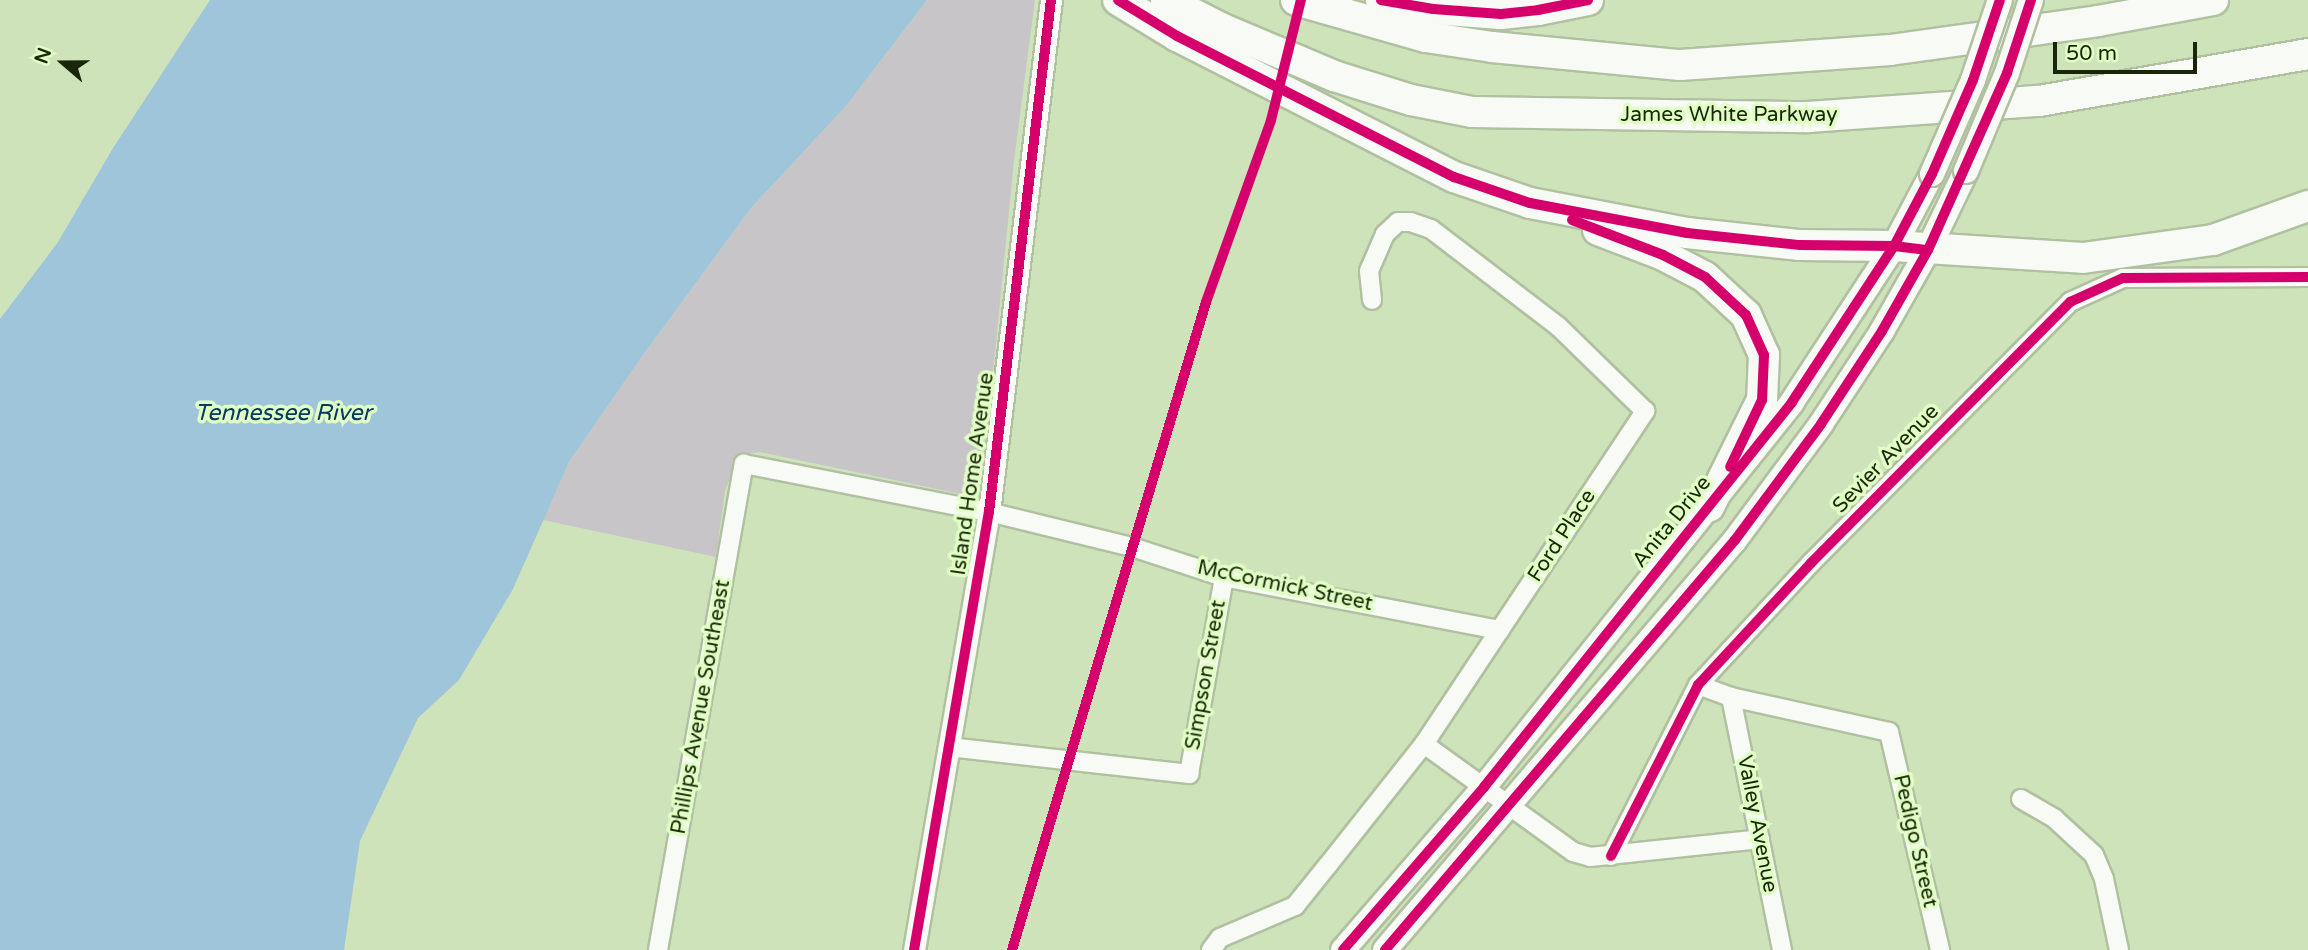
<!DOCTYPE html>
<style>
body{margin:0}
#map{position:relative;width:2308px;height:950px;overflow:hidden;background:#cfe3bb;font-family:"Varela Round",sans-serif}
div>[style]{position:absolute}
.green>*{inset:0;background:#c8c5c8}
.water>*{inset:0;background:#9fc5da}
.roads{filter:drop-shadow(2px 0 #b0c0a0) drop-shadow(-2px 0 #b0c0a0) drop-shadow(0 2px #b0c0a0) drop-shadow(0 -2px #b0c0a0)}
.minor>*{height:18px;margin:-9px;padding:0 9px;transform-origin:9px;border-radius:9px;background:#f8fbf5}
.tertiary>*{height:21px;margin:-10.5px;padding:0 10.5px;transform-origin:10.5px;border-radius:10.5px;background:#f8fbf5}
.secondary>*{height:24px;margin:-12px;padding:0 12px;transform-origin:12px;border-radius:12px;background:#f8fbf5}
.motorway>*{height:30px;margin:-15px;padding:0 15px;transform-origin:15px;border-radius:15px;background:#f8fbf5}
.bridges{filter:drop-shadow(2px 0 #b0c0a0) drop-shadow(-2px 0 #b0c0a0) drop-shadow(0 2px #b0c0a0) drop-shadow(0 -2px #b0c0a0)}
.secondary-bridge>*{height:24px;margin:-12px;padding:0 12px;transform-origin:12px;border-radius:12px;background:#f8fbf5}
.cycleway>*{height:10px;margin:-5px;padding:0 5px;transform-origin:5px;border-radius:5px;background:#d6006c}
span{translate:-50% -50%;white-space:nowrap;text-align:center;line-height:1.15;-webkit-text-stroke:7px #e1ffc4;paint-order:stroke}
.street-label{font-size:21px;color:#192609}
.water-label{font-size:23px;color:#043963;font-style:italic}
.north{position:absolute;left:28px;top:28px;width:70px;height:70px;-webkit-text-stroke:5px #e1ffc4;paint-order:stroke;rotate:290deg;font-size:19px;font-weight:700;line-height:28px;text-align:center;color:#192609}
.north::after{content:'';display:block;margin:auto;width:24px;height:32px;background:#192609;clip-path:polygon(50% 0,100% 100%,50% 72%,0 100%)}
.scale{position:absolute;left:2053px;top:42px;width:144px;height:32px;box-sizing:border-box;border:4px solid #192609;border-top:0;padding-left:9px;font-size:21px;line-height:24px;white-space:nowrap;color:#192609;-webkit-text-stroke:5px #e1ffc4;paint-order:stroke}
</style>
<div id="map">
<div class="green">
<i style="clip-path:polygon(927px 0,1035px 0,1014px 161px,992px 383px,975px 497px,760px 452px,739px 455px,725px 491px,716px 557px,543px 520px,569px 462px,643px 355px,751px 208px,846px 106px)"></i>
</div>
<div class="water">
<i style="clip-path:polygon(210px 0,927px 0,846px 106px,751px 208px,643px 355px,569px 462px,513px 589px,459px 680px,418px 718px,360px 841px,344px 950px,0 950px,0 319px,58px 242px,113px 148px)"></i>
</div>
<div class="roads">
<div class="minor">
<i style="left:1698px;top:685px;width:35px;rotate:20deg"></i>
<i style="left:1731px;top:697px;width:162px;rotate:12.5deg"></i>
<i style="left:1889px;top:732px;width:224px;rotate:76.8deg"></i>
<i style="left:1731px;top:697px;width:258px;rotate:78.6deg"></i>
<i style="left:1424px;top:744px;width:184px;rotate:35.9deg"></i>
<i style="left:1573px;top:852px;width:18px;rotate:16deg"></i>
<i style="left:1590px;top:857px;width:171px;rotate:-6deg"></i>
<i style="left:949px;top:747px;width:242px;rotate:6.4deg"></i>
<i style="left:1189px;top:774px;width:200px;rotate:-79.9deg"></i>
<i style="left:2021px;top:799px;width:39px;rotate:30deg"></i>
<i style="left:2055px;top:819px;width:53px;rotate:42.7deg"></i>
<i style="left:2094px;top:855px;width:26px;rotate:67deg"></i>
<i style="left:2104px;top:879px;width:73px;rotate:78.1deg"></i>
<i style="left:1611px;top:856px;width:192px;rotate:-63deg"></i>
<i style="left:1698px;top:685px;width:166px;rotate:-47.2deg"></i>
<i style="left:1811px;top:563px;width:368px;rotate:-45.2deg"></i>
<i style="left:2070px;top:302px;width:58px;rotate:-24.4deg"></i>
<i style="left:2123px;top:278px;width:185px;rotate:-0.3deg"></i>
<i style="left:658px;top:950px;width:494px;rotate:-80deg"></i>
<i style="left:744px;top:464px;width:250px;rotate:11.1deg"></i>
<i style="left:989px;top:512px;width:147px;rotate:13.8deg"></i>
<i style="left:1132px;top:547px;width:97px;rotate:18.1deg"></i>
<i style="left:1224px;top:577px;width:281px;rotate:10.9deg"></i>
<i style="left:1211px;top:950px;width:15px;rotate:-53deg"></i>
<i style="left:1220px;top:938px;width:82px;rotate:-23.1deg"></i>
<i style="left:1295px;top:906px;width:53px;rotate:-51.2deg"></i>
<i style="left:1328px;top:865px;width:154px;rotate:-51.6deg"></i>
<i style="left:1424px;top:744px;width:400px;rotate:-56.4deg"></i>
<i style="left:1645px;top:411px;width:120px;rotate:-135.7deg"></i>
<i style="left:1559px;top:327px;width:161px;rotate:-142.6deg"></i>
<i style="left:1431px;top:229px;width:21px;rotate:-161deg"></i>
<i style="left:1411px;top:222px;width:13px;rotate:180deg"></i>
<i style="left:1398px;top:222px;width:18px;rotate:137deg"></i>
<i style="left:1385px;top:234px;width:40px;rotate:113.4deg"></i>
<i style="left:1369px;top:271px;width:29px;rotate:84deg"></i>
</div>
<div class="tertiary">
<i style="left:914px;top:950px;width:444px;rotate:-80.3deg"></i>
<i style="left:989px;top:512px;width:516px;rotate:-83.1deg"></i>
</div>
<div class="secondary">
<i style="left:1343px;top:950px;width:216px;rotate:-49.1deg"></i>
<i style="left:1484px;top:787px;width:493px;rotate:-51.3deg"></i>
<i style="left:1792px;top:402px;width:186px;rotate:-56.8deg"></i>
<i style="left:1894px;top:246px;width:81px;rotate:-62.2deg"></i>
<i style="left:1385px;top:950px;width:539px;rotate:-49.51deg"></i>
<i style="left:1735px;top:540px;width:144px;rotate:-53.4deg"></i>
<i style="left:1821px;top:424px;width:111px;rotate:-56.7deg"></i>
<i style="left:1882px;top:331px;width:93px;rotate:-60.4deg"></i>
<i style="left:1928px;top:250px;width:88px;rotate:-64.3deg"></i>
</div>
<div class="motorway">
<i style="left:1118px;top:0;width:69px;rotate:31.4deg"></i>
<i style="left:1177px;top:36px;width:311px;rotate:27deg"></i>
<i style="left:1454px;top:177px;width:80px;rotate:18.9deg"></i>
<i style="left:1530px;top:203px;width:160px;rotate:10.8deg"></i>
<i style="left:1687px;top:233px;width:114px;rotate:6.1deg"></i>
<i style="left:1800px;top:245px;width:94px;rotate:0.6deg"></i>
<i style="left:1894px;top:246px;width:189px;rotate:3.6deg"></i>
<i style="left:2083px;top:258px;width:131px;rotate:-7.9deg"></i>
<i style="left:2213px;top:240px;width:101px;rotate:-19.7deg"></i>
<i style="left:1166px;top:0;width:64px;rotate:27deg"></i>
<i style="left:1223px;top:29px;width:121px;rotate:22.9deg"></i>
<i style="left:1334px;top:76px;width:81px;rotate:17.3deg"></i>
<i style="left:1411px;top:100px;width:62px;rotate:11.1deg"></i>
<i style="left:1472px;top:112px;width:336px;rotate:0.9deg"></i>
<i style="left:1808px;top:117px;width:232px;rotate:-4deg"></i>
<i style="left:2039px;top:101px;width:273px;rotate:-9.9deg"></i>
<i style="left:1296px;top:0;width:135px;rotate:15.9deg"></i>
<i style="left:1426px;top:37px;width:67px;rotate:8.6deg"></i>
<i style="left:1492px;top:47px;width:189px;rotate:5.5deg"></i>
<i style="left:1680px;top:65px;width:211px;rotate:-4.1deg"></i>
<i style="left:1890px;top:50px;width:210px;rotate:-7.9deg"></i>
<i style="left:2098px;top:21px;width:117px;rotate:-10.3deg"></i>
<i style="left:1381px;top:0;width:53px;rotate:9.8deg"></i>
<i style="left:1433px;top:9px;width:68px;rotate:4.2deg"></i>
<i style="left:1501px;top:14px;width:37px;rotate:-6deg"></i>
<i style="left:1538px;top:10px;width:51px;rotate:-11.3deg"></i>
<i style="left:1598px;top:230px;width:70px;rotate:21deg"></i>
<i style="left:1663px;top:255px;width:47px;rotate:27.6deg"></i>
<i style="left:1705px;top:277px;width:56px;rotate:42.8deg"></i>
<i style="left:1746px;top:315px;width:44px;rotate:65.8deg"></i>
<i style="left:1764px;top:355px;width:45px;rotate:92.5deg"></i>
<i style="left:1762px;top:400px;width:119px;rotate:116.4deg"></i>
</div>
</div>
<div class="bridges">
<div class="secondary-bridge">
<i style="left:1966px;top:171px;width:106px;rotate:-67.3deg"></i>
<i style="left:2007px;top:73px;width:77px;rotate:-71.8deg"></i>
<i style="left:1932px;top:174px;width:103px;rotate:-66.4deg"></i>
<i style="left:1973px;top:80px;width:84px;rotate:-71.4deg"></i>
</div>
</div>
<div class="cycleway">
<i style="left:1118px;top:0;width:69px;rotate:31.4deg"></i>
<i style="left:1177px;top:36px;width:311px;rotate:27deg"></i>
<i style="left:1454px;top:177px;width:80px;rotate:18.9deg"></i>
<i style="left:1530px;top:203px;width:160px;rotate:10.8deg"></i>
<i style="left:1687px;top:233px;width:114px;rotate:6.1deg"></i>
<i style="left:1800px;top:245px;width:94px;rotate:0.6deg"></i>
<i style="left:1894px;top:246px;width:34px;rotate:7deg"></i>
<i style="left:1381px;top:0;width:53px;rotate:9.8deg"></i>
<i style="left:1433px;top:9px;width:68px;rotate:4.2deg"></i>
<i style="left:1501px;top:14px;width:37px;rotate:-6deg"></i>
<i style="left:1538px;top:10px;width:51px;rotate:-11.3deg"></i>
<i style="left:1572px;top:220px;width:97px;rotate:21deg"></i>
<i style="left:1663px;top:255px;width:47px;rotate:27.6deg"></i>
<i style="left:1705px;top:277px;width:56px;rotate:42.8deg"></i>
<i style="left:1746px;top:315px;width:44px;rotate:65.8deg"></i>
<i style="left:1764px;top:355px;width:45px;rotate:92.5deg"></i>
<i style="left:1762px;top:400px;width:74px;rotate:115.5deg"></i>
<i style="left:1611px;top:856px;width:192px;rotate:-63deg"></i>
<i style="left:1698px;top:685px;width:166px;rotate:-47.2deg"></i>
<i style="left:1811px;top:563px;width:368px;rotate:-45.2deg"></i>
<i style="left:2070px;top:302px;width:58px;rotate:-24.4deg"></i>
<i style="left:2123px;top:278px;width:185px;rotate:-0.3deg"></i>
<i style="left:914px;top:950px;width:444px;rotate:-80.3deg"></i>
<i style="left:989px;top:512px;width:516px;rotate:-83.1deg"></i>
<i style="left:1012px;top:950px;width:676px;rotate:-73.33deg"></i>
<i style="left:1206px;top:302px;width:193px;rotate:-70.3deg"></i>
<i style="left:1271px;top:120px;width:124px;rotate:-76deg"></i>
<i style="left:1343px;top:950px;width:216px;rotate:-49.1deg"></i>
<i style="left:1484px;top:787px;width:493px;rotate:-51.3deg"></i>
<i style="left:1792px;top:402px;width:186px;rotate:-56.8deg"></i>
<i style="left:1894px;top:246px;width:81px;rotate:-62.2deg"></i>
<i style="left:1932px;top:174px;width:103px;rotate:-66.4deg"></i>
<i style="left:1973px;top:80px;width:84px;rotate:-71.4deg"></i>
<i style="left:1385px;top:950px;width:539px;rotate:-49.51deg"></i>
<i style="left:1735px;top:540px;width:144px;rotate:-53.4deg"></i>
<i style="left:1821px;top:424px;width:111px;rotate:-56.7deg"></i>
<i style="left:1882px;top:331px;width:93px;rotate:-60.4deg"></i>
<i style="left:1928px;top:250px;width:194px;rotate:-65.9deg"></i>
<i style="left:2007px;top:73px;width:77px;rotate:-71.8deg"></i>
</div>
<div class="street-label">
<span style="left:1729px;top:115px">James White Parkway</span>
<span style="left:1886px;top:459px;rotate:-46deg">Sevier Avenue</span>
<span style="left:973px;top:474px;rotate:-82deg">Island Home Avenue</span>
<span style="left:1672px;top:522px;rotate:-51deg">Anita Drive</span>
<span style="left:1562px;top:536px;rotate:-57deg">Ford Place</span>
<span style="left:1285px;top:586px;rotate:12deg">McCormick Street</span>
<span style="left:1206px;top:675px;rotate:-80deg">Simpson Street</span>
<span style="left:701px;top:707px;rotate:-80deg">Phillips Avenue Southeast</span>
<span style="left:1757px;top:824px;rotate:79deg">Valley Avenue</span>
<span style="left:1915px;top:841px;rotate:77deg">Pedigo Street</span>
</div>
<div class="water-label">
<span style="left:283px;top:413px">Tennessee River</span>
</div>
<div class="north">N</div>
<div class="scale">50 m</div>
</div>
